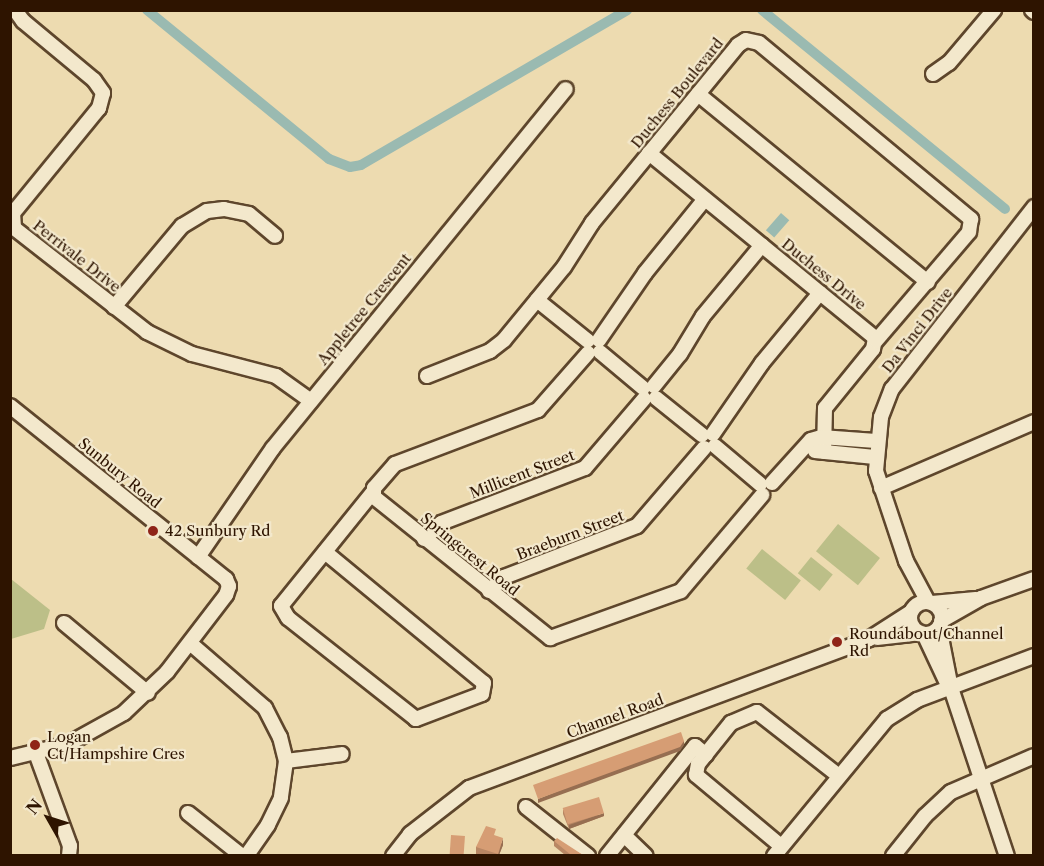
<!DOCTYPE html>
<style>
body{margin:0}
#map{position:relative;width:1044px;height:866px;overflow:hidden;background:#eddbb0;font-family:"Libre Caslon Text",serif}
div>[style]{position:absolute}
.green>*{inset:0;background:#bcbf88;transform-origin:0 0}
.water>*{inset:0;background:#9abab1;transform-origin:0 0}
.canal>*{height:10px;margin:-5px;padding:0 5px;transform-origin:5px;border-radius:5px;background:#9abab1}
.roads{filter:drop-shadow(2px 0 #5e462c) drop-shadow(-2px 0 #5e462c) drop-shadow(0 2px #5e462c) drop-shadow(0 -2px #5e462c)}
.minor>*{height:14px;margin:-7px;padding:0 7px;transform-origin:7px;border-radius:7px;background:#f3e8cc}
.minor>.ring{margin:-7px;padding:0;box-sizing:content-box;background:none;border:14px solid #f3e8cc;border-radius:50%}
.wall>*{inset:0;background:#b88764}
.shaded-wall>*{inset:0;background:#966e51}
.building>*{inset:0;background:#d69d74;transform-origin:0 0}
.dots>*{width:16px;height:16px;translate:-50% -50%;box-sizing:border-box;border:3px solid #f3e8cc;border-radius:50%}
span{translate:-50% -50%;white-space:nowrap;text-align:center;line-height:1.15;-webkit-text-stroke:4.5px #f3e8cc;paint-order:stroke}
.street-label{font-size:15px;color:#2e1400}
.poi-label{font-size:15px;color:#2e1400}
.left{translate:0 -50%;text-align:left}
.frame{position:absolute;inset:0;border:12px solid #2e1400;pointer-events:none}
.north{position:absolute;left:18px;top:788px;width:60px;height:60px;-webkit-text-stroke:4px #f3e8cc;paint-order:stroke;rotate:309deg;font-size:16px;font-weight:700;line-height:24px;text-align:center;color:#2e1400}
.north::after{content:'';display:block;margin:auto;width:21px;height:27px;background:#2e1400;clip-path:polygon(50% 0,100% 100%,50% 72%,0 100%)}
</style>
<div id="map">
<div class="green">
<i style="left:838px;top:524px;width:54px;height:35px;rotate:39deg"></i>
<i style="left:762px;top:549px;width:50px;height:25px;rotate:39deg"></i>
<i style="left:811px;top:557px;width:28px;height:21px;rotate:39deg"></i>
<i style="clip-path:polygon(11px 579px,50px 610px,44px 629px,11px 639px)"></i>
</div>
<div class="water">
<i style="left:781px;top:213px;width:11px;height:23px;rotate:41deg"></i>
</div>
<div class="canal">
<i style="left:147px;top:10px;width:235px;rotate:39.3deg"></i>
<i style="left:329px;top:159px;width:22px;rotate:21deg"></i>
<i style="left:350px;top:167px;width:11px;rotate:-10deg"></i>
<i style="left:361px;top:165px;width:308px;rotate:-30.2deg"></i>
<i style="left:762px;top:10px;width:314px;rotate:39.3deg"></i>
</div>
<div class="roads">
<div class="minor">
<i style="left:15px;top:10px;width:14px;rotate:54deg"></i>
<i style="left:23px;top:21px;width:92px;rotate:39.7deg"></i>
<i style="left:94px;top:80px;width:16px;rotate:55deg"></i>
<i style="left:103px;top:93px;width:16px;rotate:105deg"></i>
<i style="left:99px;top:108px;width:136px;rotate:129.3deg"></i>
<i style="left:13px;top:213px;width:15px;rotate:86deg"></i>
<i style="left:14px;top:228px;width:169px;rotate:38deg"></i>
<i style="left:147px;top:332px;width:50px;rotate:26.1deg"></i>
<i style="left:192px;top:354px;width:87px;rotate:14.7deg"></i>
<i style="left:276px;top:376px;width:43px;rotate:35.5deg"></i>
<i style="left:1032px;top:10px;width:3px;rotate:45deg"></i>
<i style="left:933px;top:74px;width:19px;rotate:-35deg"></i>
<i style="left:949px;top:63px;width:70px;rotate:-49.7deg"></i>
<i style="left:698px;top:94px;width:297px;rotate:39.3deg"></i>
<i style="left:649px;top:153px;width:292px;rotate:39.3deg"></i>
<i style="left:875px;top:338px;width:11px;rotate:100deg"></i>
<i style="left:873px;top:349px;width:76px;rotate:129.1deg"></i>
<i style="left:825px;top:408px;width:44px;rotate:91.3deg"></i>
<i style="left:537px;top:300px;width:65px;rotate:38.8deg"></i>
<i style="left:114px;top:307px;width:106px;rotate:-50deg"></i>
<i style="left:182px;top:226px;width:29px;rotate:-31deg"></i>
<i style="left:207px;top:211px;width:17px;rotate:-7deg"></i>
<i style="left:224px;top:209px;width:25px;rotate:11deg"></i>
<i style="left:249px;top:214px;width:34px;rotate:40deg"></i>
<i style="left:599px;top:340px;width:81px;rotate:-55.5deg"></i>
<i style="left:645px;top:273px;width:95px;rotate:-51deg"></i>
<i style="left:600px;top:352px;width:56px;rotate:39.9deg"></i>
<i style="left:588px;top:353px;width:76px;rotate:131.3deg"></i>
<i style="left:538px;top:410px;width:153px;rotate:159.3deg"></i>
<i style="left:395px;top:464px;width:32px;rotate:131deg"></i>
<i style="left:374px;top:488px;width:9px;rotate:90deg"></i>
<i style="left:374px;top:497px;width:226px;rotate:38.7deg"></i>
<i style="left:550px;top:638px;width:139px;rotate:-19.7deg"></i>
<i style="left:681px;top:591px;width:126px;rotate:-49.8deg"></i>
<i style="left:427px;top:376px;width:68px;rotate:-21.6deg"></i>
<i style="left:490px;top:351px;width:18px;rotate:-38deg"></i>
<i style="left:504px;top:340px;width:94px;rotate:-50.6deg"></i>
<i style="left:564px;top:267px;width:52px;rotate:-57.5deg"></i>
<i style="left:592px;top:223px;width:230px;rotate:-50.6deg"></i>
<i style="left:738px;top:45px;width:9px;rotate:-32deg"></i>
<i style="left:746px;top:40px;width:13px;rotate:13deg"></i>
<i style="left:759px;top:43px;width:276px;rotate:39.7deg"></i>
<i style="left:971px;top:219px;width:13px;rotate:99deg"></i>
<i style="left:969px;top:232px;width:143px;rotate:130.5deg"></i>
<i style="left:654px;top:386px;width:41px;rotate:-50.9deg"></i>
<i style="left:680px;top:354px;width:44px;rotate:-58.8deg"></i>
<i style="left:703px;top:316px;width:92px;rotate:-50.3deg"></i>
<i style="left:656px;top:398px;width:59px;rotate:38.8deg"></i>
<i style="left:10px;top:406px;width:277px;rotate:38.7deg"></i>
<i style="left:226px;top:579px;width:8px;rotate:67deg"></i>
<i style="left:229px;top:586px;width:9px;rotate:108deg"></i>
<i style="left:226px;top:595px;width:97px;rotate:127.5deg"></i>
<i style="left:167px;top:672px;width:59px;rotate:136.4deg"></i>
<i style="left:124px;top:713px;width:64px;rotate:151deg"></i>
<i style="left:68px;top:744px;width:60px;rotate:166.4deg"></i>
<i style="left:713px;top:434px;width:86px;rotate:-55.4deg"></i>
<i style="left:762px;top:363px;width:91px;rotate:-50.4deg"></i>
<i style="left:715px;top:446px;width:59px;rotate:40.2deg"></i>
<i style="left:815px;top:451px;width:60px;rotate:5.7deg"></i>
<i style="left:772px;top:483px;width:58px;rotate:-47.8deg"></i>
<i style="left:811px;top:440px;width:10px;rotate:-17deg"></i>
<i style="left:821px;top:437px;width:55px;rotate:4.2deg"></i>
<i style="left:881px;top:488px;width:167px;rotate:-23.3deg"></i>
<i style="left:424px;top:539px;width:23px;rotate:-43deg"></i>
<i style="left:441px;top:523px;width:154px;rotate:-20.9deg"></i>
<i style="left:585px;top:468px;width:91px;rotate:-49.5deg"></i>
<i style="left:325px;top:552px;width:206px;rotate:39.5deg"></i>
<i style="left:484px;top:683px;width:11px;rotate:100deg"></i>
<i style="left:482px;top:694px;width:71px;rotate:159.3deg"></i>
<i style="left:416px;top:719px;width:163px;rotate:-141.7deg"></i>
<i style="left:288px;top:618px;width:14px;rotate:-120deg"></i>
<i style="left:281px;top:606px;width:146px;rotate:-51.1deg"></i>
<i style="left:198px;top:557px;width:132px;rotate:-55.5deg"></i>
<i style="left:273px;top:448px;width:463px;rotate:-50.8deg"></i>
<i style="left:489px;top:591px;width:21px;rotate:-43deg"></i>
<i style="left:504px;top:577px;width:142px;rotate:-21deg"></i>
<i style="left:637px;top:526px;width:103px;rotate:-49.3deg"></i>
<i style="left:928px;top:602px;width:47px;rotate:-118.2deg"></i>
<i style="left:906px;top:561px;width:95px;rotate:-108.4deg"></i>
<i style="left:876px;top:471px;width:54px;rotate:-84.7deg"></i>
<i style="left:881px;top:417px;width:30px;rotate:-69deg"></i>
<i style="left:892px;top:389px;width:231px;rotate:-52deg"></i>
<i class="ring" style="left:910px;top:602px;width:18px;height:18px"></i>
<i style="left:932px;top:603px;width:44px;rotate:-5.2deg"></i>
<i style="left:941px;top:621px;width:46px;rotate:-29.9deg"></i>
<i style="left:981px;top:598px;width:56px;rotate:-19.7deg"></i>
<i style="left:64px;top:623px;width:109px;rotate:39.8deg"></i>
<i style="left:939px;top:627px;width:62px;rotate:78.9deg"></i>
<i style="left:951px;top:688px;width:177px;rotate:71.6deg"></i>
<i style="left:924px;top:634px;width:52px;rotate:64.9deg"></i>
<i style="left:877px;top:638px;width:44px;rotate:-6.5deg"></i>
<i style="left:190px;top:643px;width:99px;rotate:40.9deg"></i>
<i style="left:265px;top:708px;width:33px;rotate:63deg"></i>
<i style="left:280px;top:737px;width:25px;rotate:76deg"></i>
<i style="left:286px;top:761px;width:37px;rotate:98deg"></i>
<i style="left:281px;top:798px;width:30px;rotate:116deg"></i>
<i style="left:268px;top:825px;width:38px;rotate:125deg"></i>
<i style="left:36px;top:753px;width:99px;rotate:69.9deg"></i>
<i style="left:70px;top:846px;width:10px;rotate:96deg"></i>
<i style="left:286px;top:761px;width:56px;rotate:-7.1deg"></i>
<i style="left:526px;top:807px;width:79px;rotate:38.3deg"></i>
<i style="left:188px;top:813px;width:69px;rotate:38.5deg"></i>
<i style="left:624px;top:835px;width:30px;rotate:44deg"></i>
<i style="left:781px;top:846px;width:111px;rotate:-140.1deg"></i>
<i style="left:696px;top:775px;width:11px;rotate:-80deg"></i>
<i style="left:698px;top:764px;width:53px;rotate:-51.2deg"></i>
<i style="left:731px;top:723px;width:28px;rotate:-23deg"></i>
<i style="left:757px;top:712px;width:104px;rotate:38deg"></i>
<i style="left:393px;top:856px;width:28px;rotate:-52deg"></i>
<i style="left:410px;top:834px;width:75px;rotate:-37.9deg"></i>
<i style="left:469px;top:788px;width:427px;rotate:-20.4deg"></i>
<i style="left:869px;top:639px;width:50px;rotate:-32.7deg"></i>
<i style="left:607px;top:856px;width:141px;rotate:-51.3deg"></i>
<i style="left:695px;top:746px;width:14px;rotate:39deg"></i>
<i style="left:774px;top:856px;width:178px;rotate:-50.5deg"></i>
<i style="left:887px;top:719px;width:36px;rotate:-32deg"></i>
<i style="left:917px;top:700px;width:125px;rotate:-20.6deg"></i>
<i style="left:893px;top:856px;width:51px;rotate:-51.3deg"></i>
<i style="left:925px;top:816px;width:35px;rotate:-43deg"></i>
<i style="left:951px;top:792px;width:90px;rotate:-23.4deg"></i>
</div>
</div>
<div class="wall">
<i style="clip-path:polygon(563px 810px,604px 816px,569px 829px,563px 814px)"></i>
<i style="clip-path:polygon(496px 836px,503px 845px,499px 855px,481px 855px,476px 854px,476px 847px)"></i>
<i style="clip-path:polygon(554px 841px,583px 855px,565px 855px,554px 846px)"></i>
</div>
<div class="shaded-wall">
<i style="clip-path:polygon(684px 741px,684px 745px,680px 751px,538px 803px,538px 799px)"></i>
<i style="clip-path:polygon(604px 813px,604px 816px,569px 829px,569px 825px)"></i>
<i style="clip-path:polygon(503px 838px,503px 845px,499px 855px,498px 855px)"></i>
</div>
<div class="building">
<i style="clip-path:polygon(681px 732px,684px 741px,680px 747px,538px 799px,533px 785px)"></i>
<i style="left:599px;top:797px;width:17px;height:38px;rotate:73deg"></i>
<i style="clip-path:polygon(486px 826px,496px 829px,494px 835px,503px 838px,498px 854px,476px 847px)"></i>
<i style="left:451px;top:835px;width:14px;height:20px;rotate:4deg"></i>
<i style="clip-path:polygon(557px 838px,583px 855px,571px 855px,554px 841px)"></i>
</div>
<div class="dots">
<i style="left:153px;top:531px;background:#8f2418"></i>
<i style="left:837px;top:642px;background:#8f2418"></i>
<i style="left:35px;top:745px;background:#8f2418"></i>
</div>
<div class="street-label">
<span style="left:677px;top:93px;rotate:-51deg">Duchess Boulevard</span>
<span style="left:77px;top:256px;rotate:38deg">Perrivale Drive</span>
<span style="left:824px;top:274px;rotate:39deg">Duchess Drive</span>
<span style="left:364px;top:309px;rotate:-51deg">Appletree Crescent</span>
<span style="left:917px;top:330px;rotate:-52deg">Da Vinci Drive</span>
<span style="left:120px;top:473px;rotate:39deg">Sunbury Road</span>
<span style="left:522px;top:474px;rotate:-21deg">Millicent Street</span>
<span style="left:570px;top:535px;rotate:-21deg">Braeburn Street</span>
<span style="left:470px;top:554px;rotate:39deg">Springcrest Road</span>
<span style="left:615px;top:716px;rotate:-20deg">Channel Road</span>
</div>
<div class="poi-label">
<span class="left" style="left:165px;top:531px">42 Sunbury Rd</span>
<span class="left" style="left:849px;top:642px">Roundabout/Channel<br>Rd</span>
<span class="left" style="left:47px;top:745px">Logan<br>Ct/Hampshire Cres</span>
</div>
<div class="frame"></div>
<div class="north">N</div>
</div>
